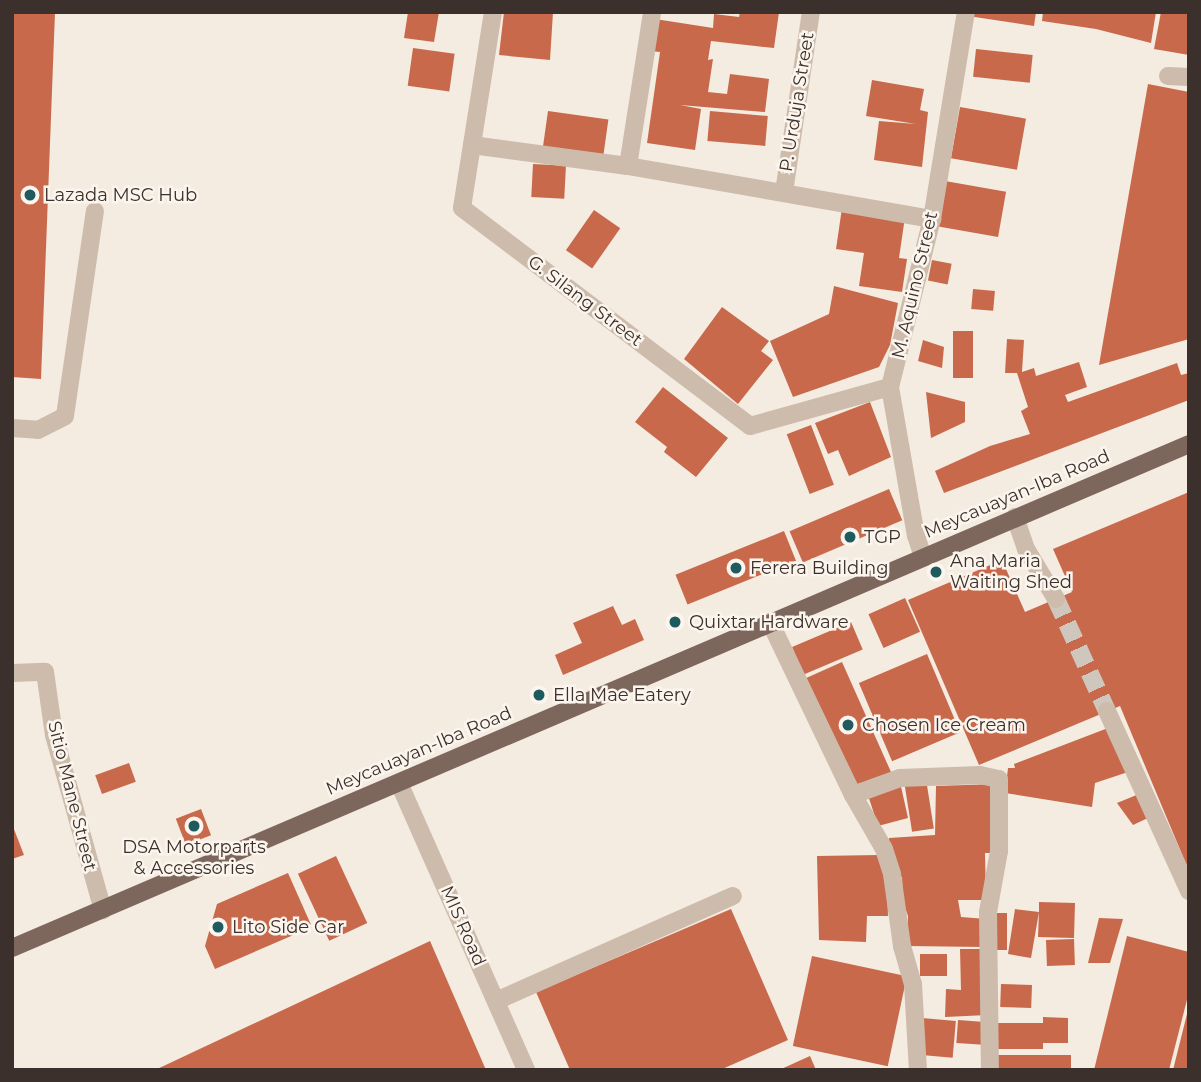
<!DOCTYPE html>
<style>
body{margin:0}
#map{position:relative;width:1201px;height:1082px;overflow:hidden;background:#f4ebe1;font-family:Montserrat,sans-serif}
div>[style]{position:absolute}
.building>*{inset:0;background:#c8694b;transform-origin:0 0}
.minor-tunnel>*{height:18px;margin-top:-9px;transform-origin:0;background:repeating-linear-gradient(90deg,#cfc6bd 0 18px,transparent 0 27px)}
.minor>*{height:18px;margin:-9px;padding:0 9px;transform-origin:9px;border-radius:9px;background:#cdbbac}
.major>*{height:18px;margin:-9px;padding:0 9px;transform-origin:9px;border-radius:9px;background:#7d675c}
.dots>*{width:19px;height:19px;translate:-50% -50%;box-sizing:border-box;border:4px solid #fbf5ee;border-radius:50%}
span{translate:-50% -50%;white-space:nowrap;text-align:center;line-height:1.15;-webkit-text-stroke:5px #fbf5ee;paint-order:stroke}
.street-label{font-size:18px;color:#3b302b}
.poi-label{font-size:18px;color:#3b302b}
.left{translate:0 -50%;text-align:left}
.frame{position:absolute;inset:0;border:14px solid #3b302b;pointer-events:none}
</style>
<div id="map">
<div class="building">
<i style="clip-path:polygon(12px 12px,55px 12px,41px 379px,12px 377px)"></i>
<i style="clip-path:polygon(408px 12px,439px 12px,434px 42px,404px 38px)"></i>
<i style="clip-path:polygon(504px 12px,553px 12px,550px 60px,499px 55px)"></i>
<i style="clip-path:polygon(740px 12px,779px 12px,774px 48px,711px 41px,708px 60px,713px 59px,708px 92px,727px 94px,730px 74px,769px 79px,765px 112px,680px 105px,701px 109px,695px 150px,647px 143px,660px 52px,650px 51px,655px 19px,713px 28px,714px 14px,739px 17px)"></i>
<i style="clip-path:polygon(969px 12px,1036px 12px,1034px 26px,968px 16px)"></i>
<i style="clip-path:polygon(1043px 12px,1156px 12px,1151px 43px,1096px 29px,1042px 21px)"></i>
<i style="clip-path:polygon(1161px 12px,1189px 12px,1189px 55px,1154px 49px)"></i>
<i style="left:413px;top:48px;width:42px;height:38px;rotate:8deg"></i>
<i style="left:976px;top:49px;width:57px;height:28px;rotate:6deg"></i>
<i style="clip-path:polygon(872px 80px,924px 89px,920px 110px,928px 112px,922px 167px,874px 160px,879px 121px,916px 124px,866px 116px)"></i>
<i style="clip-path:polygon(1148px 84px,1189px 92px,1189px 339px,1099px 365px)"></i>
<i style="left:960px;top:107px;width:67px;height:52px;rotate:10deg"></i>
<i style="left:548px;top:111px;width:61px;height:43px;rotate:8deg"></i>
<i style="left:710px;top:111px;width:58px;height:30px;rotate:5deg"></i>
<i style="left:533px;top:164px;width:33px;height:33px;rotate:3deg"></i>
<i style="left:945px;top:181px;width:62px;height:46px;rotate:10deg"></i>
<i style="clip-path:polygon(842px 208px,905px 217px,899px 258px,907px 259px,902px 292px,859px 286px,864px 253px,836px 249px)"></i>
<i style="left:594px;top:210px;width:32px;height:49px;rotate:35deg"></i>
<i style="left:932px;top:260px;width:20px;height:21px;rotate:11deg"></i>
<i style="clip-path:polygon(834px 286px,898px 303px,890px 345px,879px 367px,793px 397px,770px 341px,829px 314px)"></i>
<i style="left:973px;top:289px;width:22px;height:20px;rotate:5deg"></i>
<i style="clip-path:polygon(722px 307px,769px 341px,761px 351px,773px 360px,738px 404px,684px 359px)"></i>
<i style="left:953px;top:331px;width:20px;height:47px"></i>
<i style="clip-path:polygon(1007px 339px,1024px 340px,1022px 372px,1034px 368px,1036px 376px,1079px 362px,1087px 387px,1065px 395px,1068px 402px,1177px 363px,1181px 375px,1189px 373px,1189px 400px,944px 493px,935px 471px,990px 446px,1030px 434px,1021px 411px,1028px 407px,1017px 373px,1005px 373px)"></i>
<i style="clip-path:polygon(923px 340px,944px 347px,942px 368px,918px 361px)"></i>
<i style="clip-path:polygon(663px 387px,728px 438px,696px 477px,664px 452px,667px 447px,635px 422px)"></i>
<i style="clip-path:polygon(926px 392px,965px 402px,965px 422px,931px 438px)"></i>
<i style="clip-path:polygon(870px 402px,891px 457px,849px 476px,838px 450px,828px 454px,815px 423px)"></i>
<i style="left:811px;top:425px;width:64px;height:26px;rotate:69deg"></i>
<i style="left:889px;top:489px;width:34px;height:108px;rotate:67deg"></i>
<i style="clip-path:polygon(1189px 492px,1189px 871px,1120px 706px,979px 765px,908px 600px,1002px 560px,1025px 612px,1072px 592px,1053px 549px)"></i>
<i style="left:784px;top:531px;width:32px;height:117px;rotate:68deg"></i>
<i style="left:905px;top:598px;width:37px;height:40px;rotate:66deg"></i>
<i style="clip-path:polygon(613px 606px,622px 625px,635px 619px,644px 640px,563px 675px,555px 655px,582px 643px,573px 623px)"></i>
<i style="left:851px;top:622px;width:30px;height:64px;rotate:67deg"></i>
<i style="left:927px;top:654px;width:85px;height:74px;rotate:67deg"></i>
<i style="left:842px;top:662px;width:121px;height:41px;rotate:66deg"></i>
<i style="clip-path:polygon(1108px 728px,1128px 772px,1095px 783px,1092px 807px,1005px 793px,1008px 768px,1015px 768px,1014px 764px)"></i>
<i style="left:129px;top:763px;width:20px;height:36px;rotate:70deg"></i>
<i style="left:926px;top:779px;width:50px;height:22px;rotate:81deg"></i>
<i style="clip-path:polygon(900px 782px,908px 818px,878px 826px,866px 789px)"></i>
<i style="clip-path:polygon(996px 784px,998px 853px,985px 853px,986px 900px,958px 900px,961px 917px,986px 919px,985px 947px,907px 946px,908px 916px,903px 902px,902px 877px,898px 877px,890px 857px,889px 838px,935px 835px,936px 786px)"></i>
<i style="clip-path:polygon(1139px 794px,1150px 817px,1133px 825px,1117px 803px)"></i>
<i style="left:201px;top:809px;width:28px;height:27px;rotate:69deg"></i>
<i style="clip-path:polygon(12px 824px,24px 855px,12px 859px)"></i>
<i style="clip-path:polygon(879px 855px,887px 881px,888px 916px,867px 916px,866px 942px,819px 940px,817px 856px)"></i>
<i style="left:336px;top:856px;width:74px;height:42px;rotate:65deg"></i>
<i style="clip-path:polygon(288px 873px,312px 927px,215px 969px,205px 946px,217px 904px)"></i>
<i style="clip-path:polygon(1039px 902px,1075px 903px,1074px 938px,1038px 937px,1039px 912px,1031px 958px,1008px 954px,1015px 909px,1039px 912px)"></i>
<i style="clip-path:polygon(731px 909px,788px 1040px,720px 1070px,570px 1070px,536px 992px)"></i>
<i style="left:988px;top:913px;width:19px;height:37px"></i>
<i style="clip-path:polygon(1099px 918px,1123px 919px,1110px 963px,1088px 963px)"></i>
<i style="clip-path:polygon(1127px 936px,1189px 952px,1189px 992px,1169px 1070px,1094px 1070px)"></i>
<i style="left:1074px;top:939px;width:26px;height:28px;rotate:88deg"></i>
<i style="clip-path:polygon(430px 941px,486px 1070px,155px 1070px)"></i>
<i style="clip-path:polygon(960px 949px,986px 949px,987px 1015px,945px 1017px,946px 989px,961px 990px)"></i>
<i style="left:920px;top:954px;width:27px;height:22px"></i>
<i style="left:812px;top:956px;width:97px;height:92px;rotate:12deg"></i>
<i style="left:1001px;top:984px;width:31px;height:23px;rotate:2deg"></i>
<i style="clip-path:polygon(1188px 1010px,1189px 1070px,1173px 1070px)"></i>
<i style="clip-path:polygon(1043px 1017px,1068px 1018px,1068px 1043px,1043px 1043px,1043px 1049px,997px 1049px,997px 1023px,1043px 1023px)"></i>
<i style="left:922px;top:1018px;width:34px;height:37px;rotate:5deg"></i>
<i style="left:958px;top:1020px;width:27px;height:23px;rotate:4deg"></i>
<i style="left:1071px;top:1055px;width:15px;height:74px;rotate:90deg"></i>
<i style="clip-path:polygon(810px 1056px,816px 1070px,779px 1070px)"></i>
</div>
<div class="minor-tunnel">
<i style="left:1056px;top:599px;width:123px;rotate:65.5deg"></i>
</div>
<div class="minor">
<i style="left:493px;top:12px;width:198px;rotate:99deg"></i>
<i style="left:462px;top:208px;width:361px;rotate:37.1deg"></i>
<i style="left:750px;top:426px;width:145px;rotate:-15.6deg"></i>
<i style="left:1168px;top:76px;width:21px;rotate:3deg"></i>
<i style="left:472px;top:145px;width:157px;rotate:7.7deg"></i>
<i style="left:628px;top:166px;width:309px;rotate:9.9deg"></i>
<i style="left:628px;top:166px;width:156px;rotate:-81.1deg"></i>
<i style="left:784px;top:192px;width:182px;rotate:-81.5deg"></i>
<i style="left:12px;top:428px;width:26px;rotate:4deg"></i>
<i style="left:38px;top:430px;width:30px;rotate:-27deg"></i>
<i style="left:65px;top:416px;width:207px;rotate:-81.7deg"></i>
<i style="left:1015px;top:517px;width:34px;rotate:71deg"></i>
<i style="left:1026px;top:549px;width:58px;rotate:59deg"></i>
<i style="left:923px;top:557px;width:22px;rotate:-108deg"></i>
<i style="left:916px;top:536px;width:151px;rotate:-99.9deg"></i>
<i style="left:890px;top:387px;width:173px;rotate:-76deg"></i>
<i style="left:932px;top:219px;width:210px;rotate:-80.7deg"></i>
<i style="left:770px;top:622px;width:192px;rotate:64.4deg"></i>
<i style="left:853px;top:795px;width:62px;rotate:60.1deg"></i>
<i style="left:884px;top:849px;width:26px;rotate:72deg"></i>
<i style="left:892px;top:874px;width:73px;rotate:82.1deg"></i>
<i style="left:902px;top:946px;width:40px;rotate:74deg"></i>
<i style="left:913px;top:984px;width:86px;rotate:86.7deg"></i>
<i style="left:12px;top:673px;width:33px;rotate:-2deg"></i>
<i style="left:45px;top:672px;width:64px;rotate:81.9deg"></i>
<i style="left:54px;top:735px;width:182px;rotate:74.4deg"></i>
<i style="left:1107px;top:711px;width:198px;rotate:65.5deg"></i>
<i style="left:399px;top:783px;width:314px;rotate:66.1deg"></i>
<i style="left:853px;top:795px;width:50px;rotate:-19.9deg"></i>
<i style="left:900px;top:778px;width:80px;rotate:-2.1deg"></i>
<i style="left:980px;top:775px;width:19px;rotate:12deg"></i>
<i style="left:999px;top:779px;width:72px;rotate:90deg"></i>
<i style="left:999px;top:851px;width:62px;rotate:100.2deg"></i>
<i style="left:988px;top:912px;width:158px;rotate:89.3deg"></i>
<i style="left:496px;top:1001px;width:259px;rotate:-23.9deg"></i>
</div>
<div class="major">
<i style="left:12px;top:948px;width:1280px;rotate:-23.18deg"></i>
</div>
<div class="dots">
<i style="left:30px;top:195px;background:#1f5a5e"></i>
<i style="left:850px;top:537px;background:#1f5a5e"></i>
<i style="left:736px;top:568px;background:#1f5a5e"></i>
<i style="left:936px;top:572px;background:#1f5a5e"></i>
<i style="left:675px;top:622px;background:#1f5a5e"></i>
<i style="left:539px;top:695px;background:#1f5a5e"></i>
<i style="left:848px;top:725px;background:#1f5a5e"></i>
<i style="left:194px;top:826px;background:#1f5a5e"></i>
<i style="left:218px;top:927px;background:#1f5a5e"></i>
</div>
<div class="street-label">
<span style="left:797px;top:102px;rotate:-81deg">P. Urduja Street</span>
<span style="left:915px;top:285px;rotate:-77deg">M. Aquino Street</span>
<span style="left:585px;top:301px;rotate:37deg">G. Silang Street</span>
<span style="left:1017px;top:494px;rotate:-23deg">Meycauayan-Iba Road</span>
<span style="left:419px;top:751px;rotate:-23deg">Meycauayan-Iba Road</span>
<span style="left:72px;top:796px;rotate:76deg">Sitio Mane Street</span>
<span style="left:463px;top:926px;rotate:66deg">MIS Road</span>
</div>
<div class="poi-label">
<span class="left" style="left:44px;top:195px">Lazada MSC Hub</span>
<span class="left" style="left:864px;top:537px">TGP</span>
<span class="left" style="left:950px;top:572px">Ana Maria<br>Waiting Shed</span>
<span class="left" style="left:750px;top:568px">Ferera Building</span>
<span class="left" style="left:689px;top:622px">Quixtar Hardware</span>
<span class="left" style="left:553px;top:695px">Ella Mae Eatery</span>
<span class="left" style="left:862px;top:725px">Chosen Ice Cream</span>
<span style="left:194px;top:858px">DSA Motorparts<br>&amp; Accessories</span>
<span class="left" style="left:232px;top:927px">Lito Side Car</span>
</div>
<div class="frame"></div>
</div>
